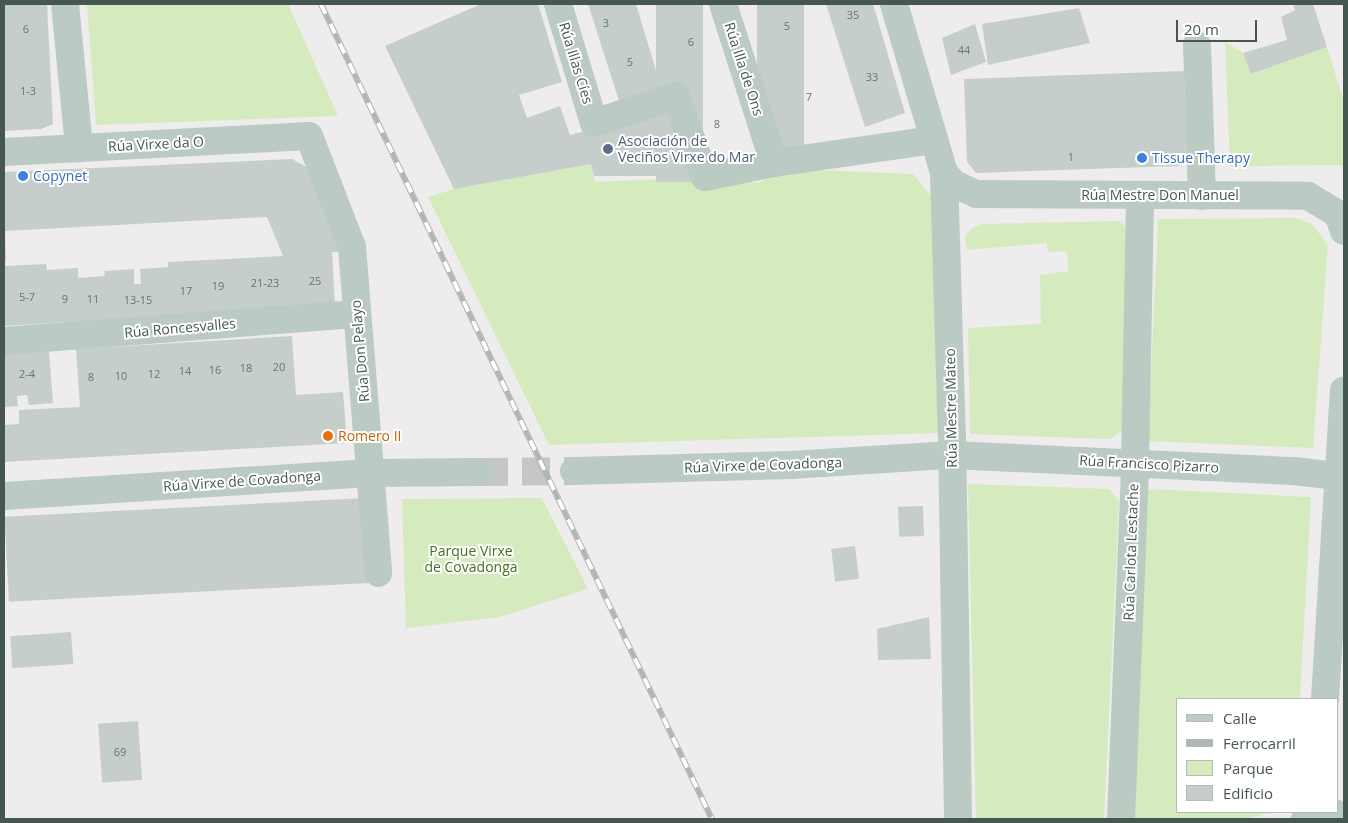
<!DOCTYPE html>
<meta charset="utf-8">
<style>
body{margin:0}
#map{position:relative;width:1348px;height:823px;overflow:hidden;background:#efecee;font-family:"Open Sans",sans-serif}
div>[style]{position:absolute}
.green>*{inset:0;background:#d5eabd}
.building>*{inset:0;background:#c6cecc;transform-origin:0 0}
.minor-tunnel>*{height:28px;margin-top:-14px;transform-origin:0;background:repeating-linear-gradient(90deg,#c5c7c6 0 28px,transparent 0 42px)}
.minor>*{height:28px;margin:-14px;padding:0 14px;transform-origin:14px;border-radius:14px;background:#bbcac3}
.rail>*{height:5.5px;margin-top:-2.75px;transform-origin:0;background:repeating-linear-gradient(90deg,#fff 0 11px,#afb6b4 0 22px);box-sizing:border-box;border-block:1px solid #afb6b4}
.dots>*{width:14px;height:14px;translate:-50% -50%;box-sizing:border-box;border:2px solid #fff;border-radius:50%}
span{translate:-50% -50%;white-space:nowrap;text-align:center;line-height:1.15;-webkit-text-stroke:4px #fff;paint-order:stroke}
.number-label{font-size:11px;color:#66756f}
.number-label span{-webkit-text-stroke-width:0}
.street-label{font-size:14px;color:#465750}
.service-label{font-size:14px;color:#4e5e75}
.left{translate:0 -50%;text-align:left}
.shop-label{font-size:14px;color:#366cbe}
.food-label{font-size:14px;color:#c56008}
.park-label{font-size:14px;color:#42711e}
.frame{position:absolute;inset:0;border:5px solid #465750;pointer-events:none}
.legend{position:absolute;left:1176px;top:698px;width:162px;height:115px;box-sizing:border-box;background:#fff;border:1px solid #b5bcb9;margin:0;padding:6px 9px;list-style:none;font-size:15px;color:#465750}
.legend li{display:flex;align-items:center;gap:10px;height:25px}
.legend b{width:25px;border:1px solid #b5bcb9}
.scale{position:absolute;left:1176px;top:20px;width:81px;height:22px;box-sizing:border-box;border:2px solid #465750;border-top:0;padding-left:6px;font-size:15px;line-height:18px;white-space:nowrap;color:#465750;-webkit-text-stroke:4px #fff;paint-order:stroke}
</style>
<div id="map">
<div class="green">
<i style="clip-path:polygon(87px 4px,288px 4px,338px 116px,96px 125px)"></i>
<i style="clip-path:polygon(1225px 42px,1243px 53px,1251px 74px,1327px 47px,1344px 102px,1344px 165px,1230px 166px)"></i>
<i style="clip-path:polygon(591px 164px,595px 182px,705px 177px,757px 183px,793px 169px,913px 174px,932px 197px,938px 433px,549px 445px,428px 197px,454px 189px)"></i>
<i style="clip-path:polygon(1296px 218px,1312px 224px,1328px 245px,1313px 448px,1148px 441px,1158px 219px)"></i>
<i style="clip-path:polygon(1119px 221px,1131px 231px,1122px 430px,1110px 439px,970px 434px,968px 328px,1041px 324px,1040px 275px,1068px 271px,1067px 251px,1049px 252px,1046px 243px,967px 250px,965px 237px,971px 229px,982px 224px)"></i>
<i style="clip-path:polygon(968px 484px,1109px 489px,1119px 501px,1104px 819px,976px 819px)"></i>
<i style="clip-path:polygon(1148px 489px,1311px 497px,1300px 699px,1177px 699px,1177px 812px,1273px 812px,1245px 819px,1133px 819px)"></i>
<i style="clip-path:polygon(542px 498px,588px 589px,500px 617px,406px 628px,402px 499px)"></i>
</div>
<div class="building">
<i style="clip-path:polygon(4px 4px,47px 4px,53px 124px,41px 129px,4px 131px)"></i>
<i style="clip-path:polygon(481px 4px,538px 4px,562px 82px,519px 95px,527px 118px,560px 106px,570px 135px,665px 110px,688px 176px,594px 176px,591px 164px,454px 189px,385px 46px)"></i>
<i style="clip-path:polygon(588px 4px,636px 4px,663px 94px,621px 107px)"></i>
<i style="left:656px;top:4px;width:47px;height:178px"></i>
<i style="left:757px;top:4px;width:47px;height:150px"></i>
<i style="clip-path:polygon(826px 4px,873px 4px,905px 113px,865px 127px)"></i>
<i style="clip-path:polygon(1293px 4px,1313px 4px,1327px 47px,1251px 74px,1243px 53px,1287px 40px,1281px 17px,1295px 10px)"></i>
<i style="clip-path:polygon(1079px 8px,1090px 43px,988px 65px,982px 24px)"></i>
<i style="clip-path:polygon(975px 24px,986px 62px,951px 75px,942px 38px)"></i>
<i style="clip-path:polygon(1184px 71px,1187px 157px,1179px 166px,976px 173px,967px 162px,964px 79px)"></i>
<i style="clip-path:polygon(292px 159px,315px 172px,344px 252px,332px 252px,335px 306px,4px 326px,4px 266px,46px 264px,47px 270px,78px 268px,78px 278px,105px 276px,104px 271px,134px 269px,134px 284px,141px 284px,140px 269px,168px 267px,168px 262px,283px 256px,267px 217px,5px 231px,6px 261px,4px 261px,4px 172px)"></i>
<i style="clip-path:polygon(292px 336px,296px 395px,343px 392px,347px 443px,4px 462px,4px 425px,19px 424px,19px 410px,80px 407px,76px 349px)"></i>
<i style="clip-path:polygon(49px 351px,53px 403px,29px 405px,27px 395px,17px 396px,18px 406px,4px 407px,4px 354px)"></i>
<i style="left:364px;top:498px;width:85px;height:360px;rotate:87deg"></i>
<i style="left:923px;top:506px;width:30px;height:25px;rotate:88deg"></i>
<i style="left:855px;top:546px;width:33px;height:24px;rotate:83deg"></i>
<i style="clip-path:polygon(929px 617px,931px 659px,878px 660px,877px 629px)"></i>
<i style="left:71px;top:632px;width:32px;height:61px;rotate:86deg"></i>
<i style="left:138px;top:721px;width:59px;height:40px;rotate:86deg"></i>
</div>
<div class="minor-tunnel">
<i style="left:480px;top:472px;width:94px;rotate:-0.6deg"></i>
</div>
<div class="minor">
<i style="left:65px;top:4px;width:145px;rotate:84.4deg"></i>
<i style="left:558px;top:4px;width:124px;rotate:73.2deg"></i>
<i style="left:594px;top:123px;width:86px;rotate:-18.2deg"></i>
<i style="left:676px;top:96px;width:86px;rotate:70.3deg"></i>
<i style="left:705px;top:177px;width:70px;rotate:-11.5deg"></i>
<i style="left:774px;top:163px;width:162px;rotate:-8.2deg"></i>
<i style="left:723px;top:4px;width:167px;rotate:72.2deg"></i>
<i style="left:894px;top:4px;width:176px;rotate:73.5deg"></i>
<i style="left:944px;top:173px;width:263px;rotate:88.3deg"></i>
<i style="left:952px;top:436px;width:383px;rotate:89.1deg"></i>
<i style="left:1197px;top:45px;width:151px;rotate:88.1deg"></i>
<i style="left:4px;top:152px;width:305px;rotate:-3deg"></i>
<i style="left:309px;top:136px;width:119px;rotate:68.8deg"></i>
<i style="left:352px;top:247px;width:327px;rotate:85.4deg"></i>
<i style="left:944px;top:173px;width:15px;rotate:48deg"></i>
<i style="left:954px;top:184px;width:24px;rotate:24deg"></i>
<i style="left:976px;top:194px;width:332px;rotate:0.3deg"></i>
<i style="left:1308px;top:196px;width:35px;rotate:31deg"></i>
<i style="left:1338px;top:214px;width:18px;rotate:71deg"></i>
<i style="left:4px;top:341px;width:353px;rotate:-4.4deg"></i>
<i style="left:574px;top:471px;width:217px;rotate:-1.6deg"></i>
<i style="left:791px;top:465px;width:161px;rotate:-3.6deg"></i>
<i style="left:952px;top:455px;width:342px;rotate:2.7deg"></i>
<i style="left:1294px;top:471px;width:50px;rotate:6.8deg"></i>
<i style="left:4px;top:496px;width:367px;rotate:-3.6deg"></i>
<i style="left:370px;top:473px;width:110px;rotate:-0.5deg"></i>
<i style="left:1325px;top:699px;width:309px;rotate:-86.5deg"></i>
<i style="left:1333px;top:812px;width:13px;rotate:32deg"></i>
<i style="left:1121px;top:819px;width:356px;rotate:-87.7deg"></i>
<i style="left:1135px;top:463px;width:267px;rotate:-88.9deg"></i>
<i style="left:1305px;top:819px;width:9px;rotate:-54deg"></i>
</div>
<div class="rail">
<i style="left:321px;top:4px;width:904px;rotate:64.37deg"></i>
</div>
<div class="dots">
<i style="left:608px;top:149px;background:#5c6f8a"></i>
<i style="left:1142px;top:158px;background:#3f7fe0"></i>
<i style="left:23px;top:176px;background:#3f7fe0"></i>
<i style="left:328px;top:436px;background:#e8710a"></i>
</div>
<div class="number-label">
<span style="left:853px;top:15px">35</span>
<span style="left:606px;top:23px">3</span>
<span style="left:787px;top:26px">5</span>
<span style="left:26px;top:29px">6</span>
<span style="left:691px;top:42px">6</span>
<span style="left:964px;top:50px">44</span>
<span style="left:630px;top:62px">5</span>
<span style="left:872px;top:77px">33</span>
<span style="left:28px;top:91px">1-3</span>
<span style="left:809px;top:97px">7</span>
<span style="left:717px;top:124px">8</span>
<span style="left:1071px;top:157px">1</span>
<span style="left:315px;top:281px">25</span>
<span style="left:265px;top:283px">21-23</span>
<span style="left:218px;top:286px">19</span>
<span style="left:186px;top:291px">17</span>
<span style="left:27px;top:297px">5-7</span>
<span style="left:65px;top:299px">9</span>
<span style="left:93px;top:299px">11</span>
<span style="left:138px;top:300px">13-15</span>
<span style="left:279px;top:367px">20</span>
<span style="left:246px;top:368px">18</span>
<span style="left:215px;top:370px">16</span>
<span style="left:185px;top:371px">14</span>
<span style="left:27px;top:374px">2-4</span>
<span style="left:154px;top:374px">12</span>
<span style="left:121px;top:376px">10</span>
<span style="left:91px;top:377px">8</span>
<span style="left:120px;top:752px">69</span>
</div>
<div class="street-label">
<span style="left:576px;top:63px;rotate:73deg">Rúa Illas Cíes</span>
<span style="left:744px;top:69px;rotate:72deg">Rúa Illa de Ons</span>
<span style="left:156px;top:144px;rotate:-3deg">Rúa Virxe da O</span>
<span style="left:1160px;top:195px">Rúa Mestre Don Manuel</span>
<span style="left:180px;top:328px;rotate:-5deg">Rúa Roncesvalles</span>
<span style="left:360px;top:351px;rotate:-95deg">Rúa Don Pelayo</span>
<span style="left:951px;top:408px;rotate:-91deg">Rúa Mestre Mateo</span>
<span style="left:1149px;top:464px;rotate:3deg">Rúa Francisco Pizarro</span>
<span style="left:763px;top:465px;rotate:-2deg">Rúa Virxe de Covadonga</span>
<span style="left:242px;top:481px;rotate:-4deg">Rúa Virxe de Covadonga</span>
<span style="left:1131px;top:552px;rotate:-88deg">Rúa Carlota Lestache</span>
</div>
<div class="service-label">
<span class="left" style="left:618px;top:149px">Asociación de<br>Veciños Virxe do Mar</span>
</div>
<div class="shop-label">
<span class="left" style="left:1152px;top:158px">Tissue Therapy</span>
<span class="left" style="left:33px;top:176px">Copynet</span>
</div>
<div class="food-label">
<span class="left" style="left:338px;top:436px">Romero II</span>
</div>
<div class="park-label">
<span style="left:471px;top:559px">Parque Virxe<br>de Covadonga</span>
</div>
<div class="frame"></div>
<ul class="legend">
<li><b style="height:6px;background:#bbcac3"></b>Calle</li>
<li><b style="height:6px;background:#afb6b4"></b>Ferrocarril</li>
<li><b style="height:14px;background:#d5eabd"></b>Parque</li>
<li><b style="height:14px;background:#c6cecc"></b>Edificio</li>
</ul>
<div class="scale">20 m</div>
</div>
